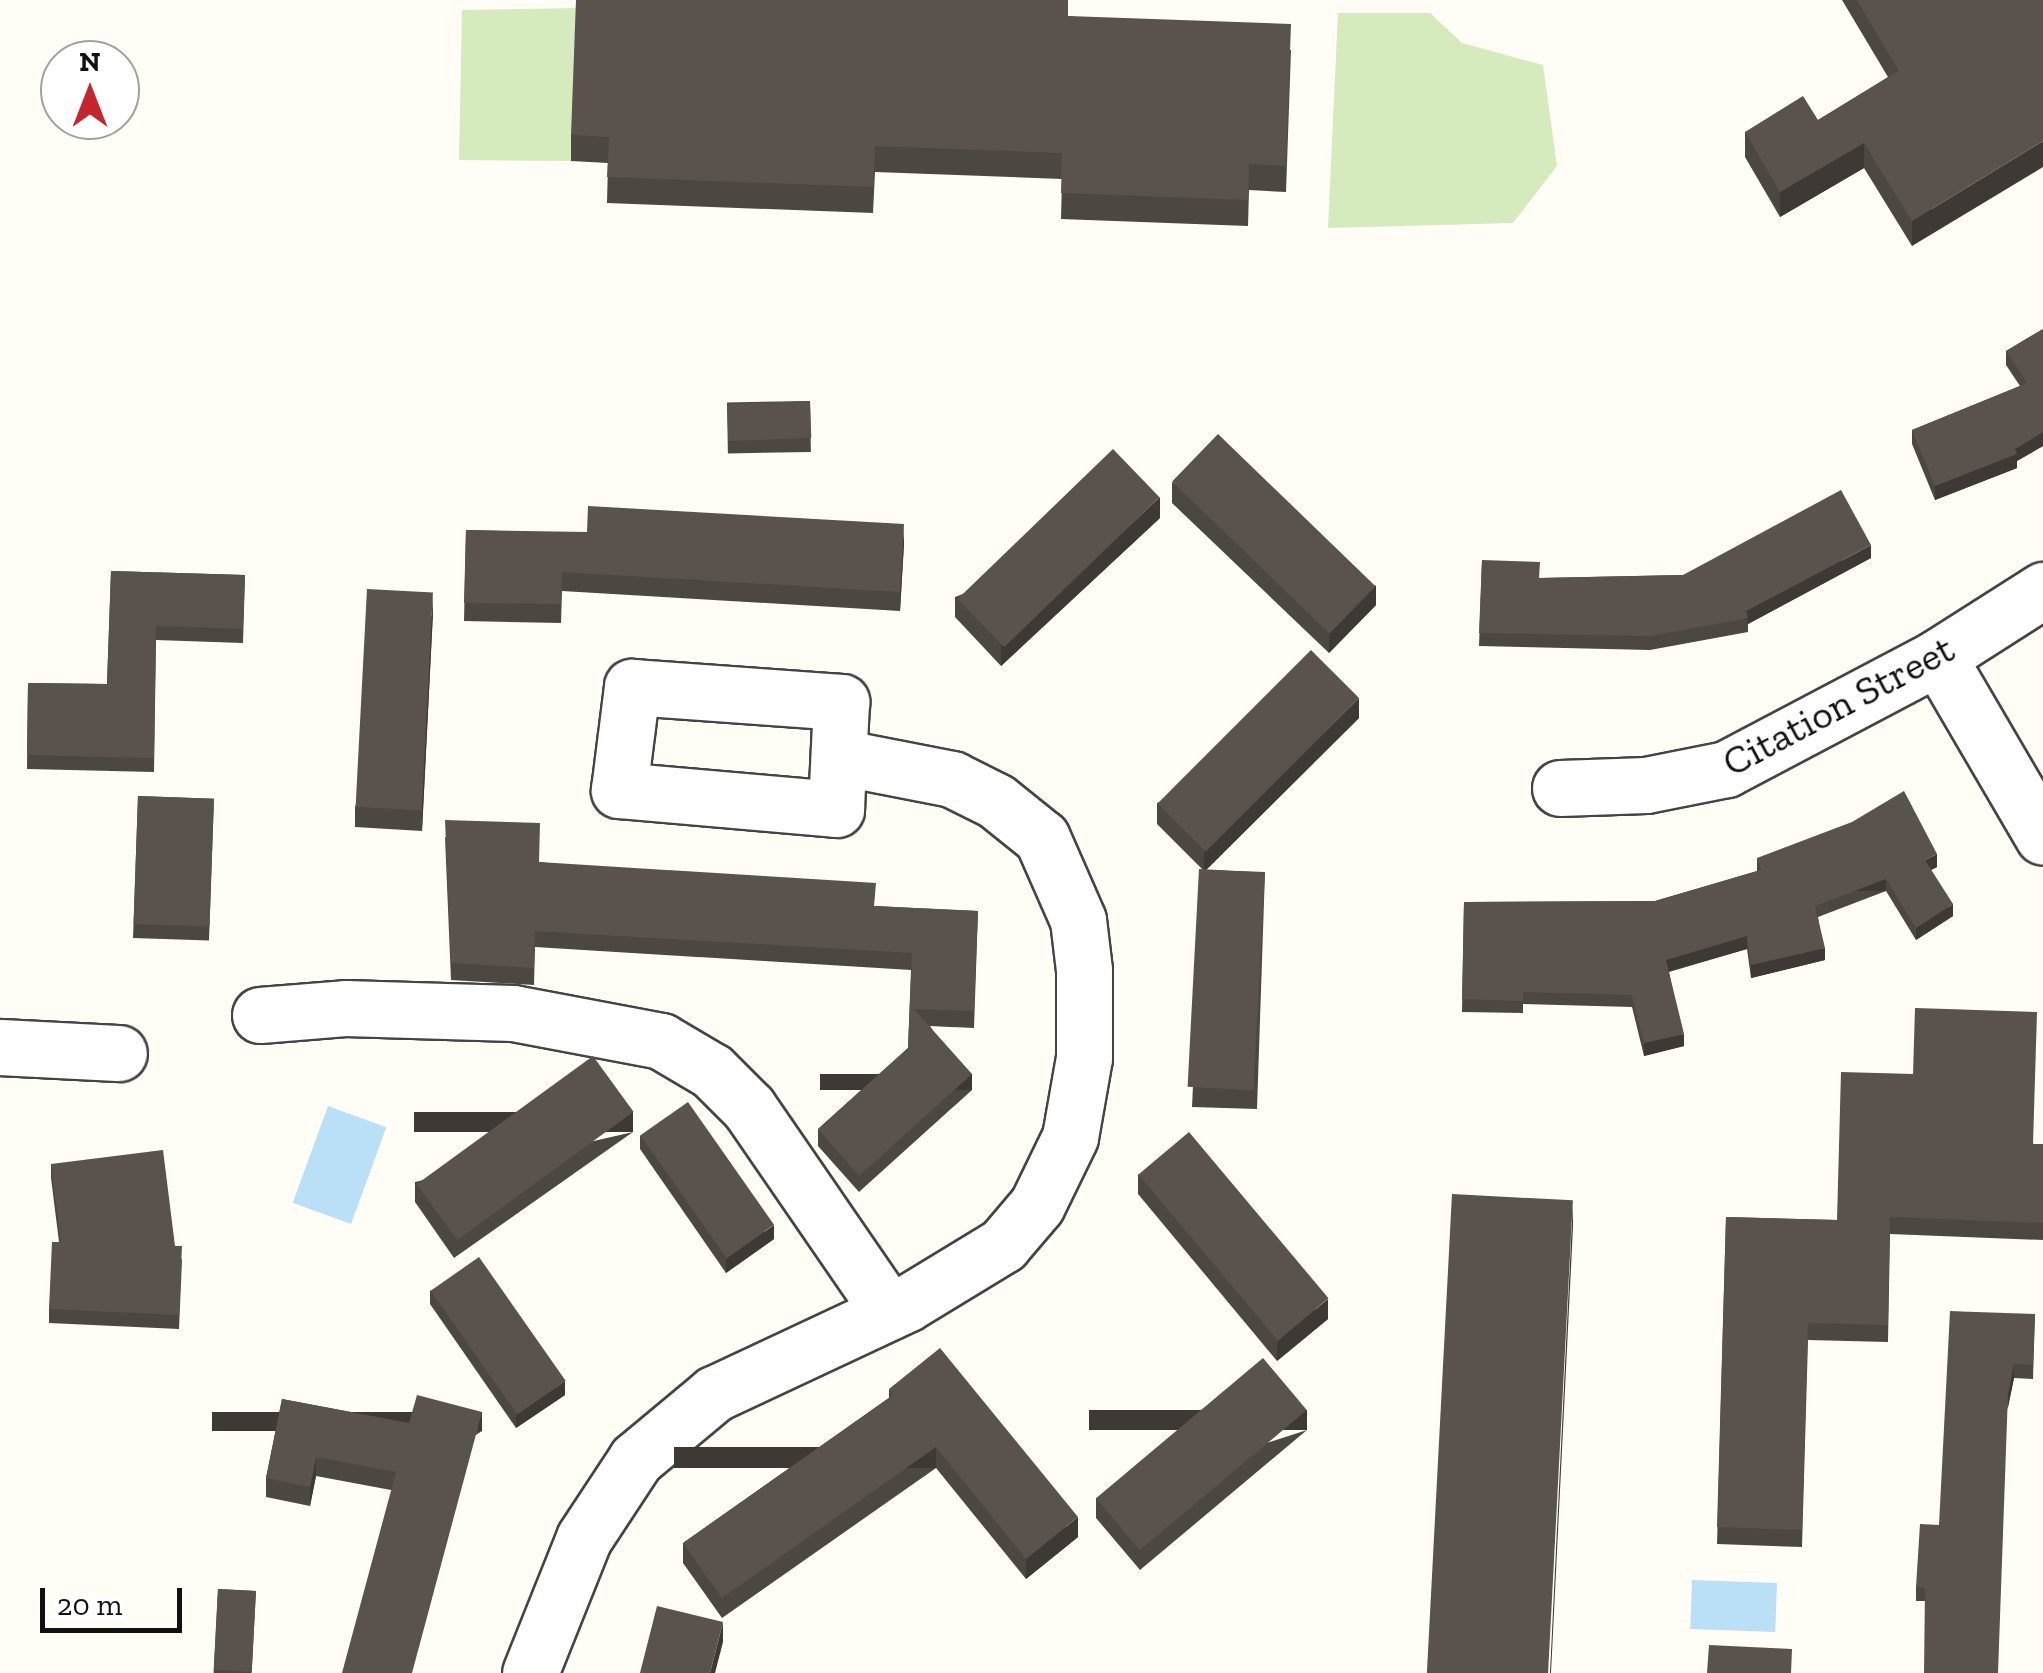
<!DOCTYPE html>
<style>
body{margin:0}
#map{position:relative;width:2043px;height:1673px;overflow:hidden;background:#fffdf5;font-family:"Zilla Slab",serif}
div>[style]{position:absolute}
.green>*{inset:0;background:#d5ebbd}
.water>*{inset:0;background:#b9e0f7;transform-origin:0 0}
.roads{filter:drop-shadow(2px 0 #444) drop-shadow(-2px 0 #444) drop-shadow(0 2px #444) drop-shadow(0 -2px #444)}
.minor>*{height:55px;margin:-27.5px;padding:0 27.5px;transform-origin:27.5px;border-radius:27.5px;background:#fff}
.wall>*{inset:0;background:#4d4742;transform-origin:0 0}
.shaded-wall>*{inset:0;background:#3f3936;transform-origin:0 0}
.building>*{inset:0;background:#5a524d;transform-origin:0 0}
span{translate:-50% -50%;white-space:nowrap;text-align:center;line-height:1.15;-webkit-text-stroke:10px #fff;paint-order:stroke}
.street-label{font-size:40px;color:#111}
.north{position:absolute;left:40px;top:40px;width:100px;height:100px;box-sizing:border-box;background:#fff;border:2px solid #a0a0a0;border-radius:50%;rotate:0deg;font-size:28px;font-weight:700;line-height:40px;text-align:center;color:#111}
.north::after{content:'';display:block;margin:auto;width:35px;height:45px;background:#c4262e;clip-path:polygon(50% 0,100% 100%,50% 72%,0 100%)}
.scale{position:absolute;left:40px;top:1588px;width:142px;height:45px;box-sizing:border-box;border:5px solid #111;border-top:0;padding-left:12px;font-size:30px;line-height:35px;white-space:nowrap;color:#111;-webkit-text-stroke:8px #fff;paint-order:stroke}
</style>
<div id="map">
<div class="green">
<i style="clip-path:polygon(576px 0,577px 9px,571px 161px,459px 160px,462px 10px,576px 8px)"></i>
<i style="clip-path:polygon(1338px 13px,1430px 13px,1462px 43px,1543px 65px,1557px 166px,1513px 223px,1328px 228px)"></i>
</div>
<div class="water">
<i style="left:328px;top:1106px;width:62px;height:103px;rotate:20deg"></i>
<i style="left:1692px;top:1580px;width:85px;height:49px;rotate:2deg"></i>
</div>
<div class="roads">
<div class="minor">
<i style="left:1938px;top:657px;width:208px;rotate:59.7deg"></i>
<i style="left:632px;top:687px;width:210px;rotate:4.1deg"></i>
<i style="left:841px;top:702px;width:107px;rotate:92.7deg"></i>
<i style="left:836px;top:809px;width:218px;rotate:-175deg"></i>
<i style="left:619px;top:790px;width:104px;rotate:-82.8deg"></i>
<i style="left:1560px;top:788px;width:86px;rotate:-2deg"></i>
<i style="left:1646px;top:785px;width:82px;rotate:-11.3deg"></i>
<i style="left:1726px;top:769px;width:240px;rotate:-27.8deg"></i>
<i style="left:1938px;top:657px;width:125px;rotate:-32.5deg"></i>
<i style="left:260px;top:1015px;width:85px;rotate:-4.7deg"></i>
<i style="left:345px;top:1008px;width:168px;rotate:1.7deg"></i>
<i style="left:513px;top:1013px;width:151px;rotate:10.7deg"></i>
<i style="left:661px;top:1041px;width:59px;rotate:30.5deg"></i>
<i style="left:712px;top:1071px;width:52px;rotate:45deg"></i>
<i style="left:749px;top:1108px;width:247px;rotate:55.5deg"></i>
<i style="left:0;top:1047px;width:119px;rotate:2.9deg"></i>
<i style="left:530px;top:1673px;width:145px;rotate:-68.2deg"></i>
<i style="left:584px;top:1538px;width:95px;rotate:-56.6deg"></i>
<i style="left:636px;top:1459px;width:102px;rotate:-39.8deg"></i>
<i style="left:714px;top:1394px;width:212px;rotate:-25.1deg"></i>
<i style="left:906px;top:1304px;width:114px;rotate:-31.3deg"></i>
<i style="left:1003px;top:1245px;width:52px;rotate:-49.6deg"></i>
<i style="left:1037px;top:1205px;width:76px;rotate:-64.1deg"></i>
<i style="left:1070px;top:1137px;width:80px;rotate:-80deg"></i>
<i style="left:1084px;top:1058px;width:88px;rotate:-90deg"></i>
<i style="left:1084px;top:970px;width:50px;rotate:-96.8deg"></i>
<i style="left:1078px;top:920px;width:90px;rotate:-113.7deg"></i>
<i style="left:1042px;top:838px;width:59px;rotate:-141.2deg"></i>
<i style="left:996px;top:801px;width:49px;rotate:-153.4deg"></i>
<i style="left:952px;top:779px;width:115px;rotate:-169deg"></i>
</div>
</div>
<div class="wall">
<i style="clip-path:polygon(1842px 0,2043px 0,1912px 246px,1864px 168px,1780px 217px,1745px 157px,1745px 132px,1818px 120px,1888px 77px)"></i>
<i style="clip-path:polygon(1069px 16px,1291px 50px,1286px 192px,1249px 190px,1248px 226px,1061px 219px,1062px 179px,875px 172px,873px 213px,607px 203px,608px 163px,571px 161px,571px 135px)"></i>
<i style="clip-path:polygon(2043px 329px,2043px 446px,2017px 461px,2017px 468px,1935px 500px,1912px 444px,1912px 430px,2020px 386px,2006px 365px,2006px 351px)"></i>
<i style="left:810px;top:401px;width:51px;height:83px;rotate:89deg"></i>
<i style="clip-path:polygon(1172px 482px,1376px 605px,1329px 653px,1172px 503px)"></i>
<i style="clip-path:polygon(1160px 518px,1001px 666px,955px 617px,955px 597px)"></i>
<i style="clip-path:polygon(466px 530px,904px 543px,900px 611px,562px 591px,561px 623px,464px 621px)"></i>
<i style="clip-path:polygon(1871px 558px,1748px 624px,1748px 632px,1650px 650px,1479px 646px,1482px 560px,1540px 578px,1683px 575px)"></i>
<i style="clip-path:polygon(111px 571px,245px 575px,243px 643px,156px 640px,154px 772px,27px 769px,28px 683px,107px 684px)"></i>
<i style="clip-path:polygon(433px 612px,422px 831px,355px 827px,355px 807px)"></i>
<i style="clip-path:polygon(1359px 718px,1206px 870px,1265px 872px,1257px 1109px,1192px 1107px,1203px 870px,1157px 824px,1157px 803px)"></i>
<i style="left:138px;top:796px;width:76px;height:142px;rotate:2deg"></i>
<i style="clip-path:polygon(445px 837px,540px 862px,875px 906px,978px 911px,974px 1028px,930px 1026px,972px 1090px,859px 1192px,818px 1146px,818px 1129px,908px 1048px,911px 970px,535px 947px,534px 985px,451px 980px)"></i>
<i style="clip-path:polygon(1757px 858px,1937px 867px,1931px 870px,1953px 916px,1916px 940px,1886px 891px,1818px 917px,1825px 960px,1751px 978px,1747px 949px,1669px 972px,1684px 1046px,1644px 1056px,1632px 1007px,1523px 1004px,1523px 1013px,1462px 1012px,1464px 902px,1655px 901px,1757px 871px)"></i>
<i style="clip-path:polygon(1913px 1074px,2034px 1144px,2043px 1144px,2043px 1240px,1890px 1234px,1888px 1342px,1808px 1340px,1802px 1547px,1717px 1544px,1726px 1217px,1837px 1220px)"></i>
<i style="clip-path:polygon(633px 1132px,454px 1258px,415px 1202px,415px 1182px)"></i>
<i style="clip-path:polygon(640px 1135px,774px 1239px,726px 1273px,640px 1149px)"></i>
<i style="clip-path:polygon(51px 1164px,175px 1246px,182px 1260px,179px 1329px,49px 1323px,49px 1309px,59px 1242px,51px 1178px)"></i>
<i style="clip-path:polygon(1138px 1174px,1328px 1319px,1277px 1361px,1138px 1194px)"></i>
<i style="clip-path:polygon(430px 1290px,565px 1395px,516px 1428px,430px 1304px)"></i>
<i style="clip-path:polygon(2035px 1314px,2033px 1379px,2014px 1378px,2008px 1407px,1925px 1601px,1916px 1601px,1916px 1587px,1939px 1525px)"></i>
<i style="clip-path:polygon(889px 1389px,1078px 1537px,1026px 1579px,936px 1468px,722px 1618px,683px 1563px,683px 1543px,889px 1398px)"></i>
<i style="clip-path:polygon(282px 1399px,409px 1423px,482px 1431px,391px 1490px,316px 1476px,310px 1506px,266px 1497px,266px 1478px)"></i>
<i style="clip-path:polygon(1307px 1430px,1140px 1570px,1096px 1518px,1096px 1498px)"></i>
<i style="left:218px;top:1589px;width:38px;height:84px;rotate:3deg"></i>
</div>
<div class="shaded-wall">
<i style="clip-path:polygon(2043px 141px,2043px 167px,1912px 246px,1912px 221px)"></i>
<i style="clip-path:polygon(1864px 143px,1864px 168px,1780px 217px,1780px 192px)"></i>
<i style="clip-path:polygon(2043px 432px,2043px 446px,2017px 461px,2017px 468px,1935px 500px,1935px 486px,2015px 449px)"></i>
<i style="clip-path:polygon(1160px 497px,1160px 518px,1001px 666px,1001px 646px)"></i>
<i style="clip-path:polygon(904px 524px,904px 543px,900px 611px,900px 592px)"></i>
<i style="clip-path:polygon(1871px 545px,1871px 558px,1748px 624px,1746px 611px)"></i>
<i style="clip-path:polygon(1376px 585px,1376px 605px,1329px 653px,1329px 633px)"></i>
<i style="clip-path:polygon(433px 592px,433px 612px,422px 831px,422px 810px)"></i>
<i style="clip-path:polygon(1359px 698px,1359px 718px,1204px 872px,1204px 851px)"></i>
<i style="clip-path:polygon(1937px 854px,1937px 867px,1925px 873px,1925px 860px)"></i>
<i style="left:1886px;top:879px;width:12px;height:76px;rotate:90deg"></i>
<i style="clip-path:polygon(1953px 904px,1953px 916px,1916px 940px,1916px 928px)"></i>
<i style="clip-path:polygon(1747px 936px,1747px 949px,1666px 972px,1666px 960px)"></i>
<i style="clip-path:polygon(1825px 948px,1825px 960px,1751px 978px,1751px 965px)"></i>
<i style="clip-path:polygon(1684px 1034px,1684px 1046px,1644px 1056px,1644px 1043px)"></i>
<i style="left:972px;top:1074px;width:16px;height:152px;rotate:90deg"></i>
<i style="left:633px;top:1112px;width:20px;height:219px;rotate:90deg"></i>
<i style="clip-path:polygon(1573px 1201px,1573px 1227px,1551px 1673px,1550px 1673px)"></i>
<i style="clip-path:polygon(774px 1225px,774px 1239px,726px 1273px,726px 1259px)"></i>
<i style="clip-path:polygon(1328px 1299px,1328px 1319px,1277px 1361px,1277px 1341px)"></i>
<i style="clip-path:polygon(2014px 1364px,2014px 1378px,2008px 1407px,2008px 1393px)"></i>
<i style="clip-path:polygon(565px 1381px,565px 1395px,516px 1428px,516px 1415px)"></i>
<i style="left:1307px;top:1410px;width:20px;height:218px;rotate:90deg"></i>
<i style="left:482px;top:1412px;width:19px;height:270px;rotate:90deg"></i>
<i style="left:936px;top:1447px;width:21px;height:262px;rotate:90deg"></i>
<i style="clip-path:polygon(316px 1457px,316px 1476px,310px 1506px,310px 1487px)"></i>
<i style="clip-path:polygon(1078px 1517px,1078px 1537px,1026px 1579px,1026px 1559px)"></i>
<i style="clip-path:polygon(723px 1622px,723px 1642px,715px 1673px,710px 1673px)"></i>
</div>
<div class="building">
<i style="clip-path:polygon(576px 0,1068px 0,1068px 16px,1291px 24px,1286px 166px,1249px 164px,1248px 200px,1061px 193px,1062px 153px,875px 146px,873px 187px,607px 177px,609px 137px,571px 135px)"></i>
<i style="clip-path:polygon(1857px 0,2043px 0,2043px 141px,1912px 221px,1864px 143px,1780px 192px,1745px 132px,1803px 96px,1818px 120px,1899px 71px)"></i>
<i style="clip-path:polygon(2043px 329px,2043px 432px,2015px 449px,2017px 454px,1935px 486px,1912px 430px,2027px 383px,2006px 351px)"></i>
<i style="left:810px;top:401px;width:37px;height:83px;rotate:88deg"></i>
<i style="left:1218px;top:434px;width:219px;height:66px;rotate:44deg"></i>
<i style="left:1113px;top:449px;width:67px;height:216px;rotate:46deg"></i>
<i style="clip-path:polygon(1841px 490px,1871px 545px,1746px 611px,1748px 618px,1650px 636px,1479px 633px,1482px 560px,1540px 562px,1539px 578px,1683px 575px)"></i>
<i style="clip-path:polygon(588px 506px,904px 524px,900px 592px,562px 572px,561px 604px,464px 603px,466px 530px,587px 532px)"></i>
<i style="clip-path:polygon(111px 571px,245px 575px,243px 629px,156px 626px,154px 758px,27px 755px,28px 683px,107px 684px)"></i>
<i style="left:367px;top:589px;width:66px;height:218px;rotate:3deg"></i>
<i style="left:1311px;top:650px;width:68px;height:217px;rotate:45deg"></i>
<i style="clip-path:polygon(1904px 791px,1937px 854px,1925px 860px,1953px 904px,1916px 928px,1886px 879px,1815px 906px,1825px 948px,1751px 965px,1747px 936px,1666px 960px,1684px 1034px,1644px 1043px,1632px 995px,1523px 992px,1523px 1001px,1462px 999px,1464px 902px,1655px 901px,1761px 870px,1757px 858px,1852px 822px)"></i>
<i style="left:138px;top:796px;width:76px;height:128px;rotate:2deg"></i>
<i style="clip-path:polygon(445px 820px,540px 823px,539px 862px,876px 883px,874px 906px,978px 911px,974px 1011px,914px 1009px,972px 1074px,859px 1176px,818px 1129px,908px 1048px,912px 953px,535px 931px,534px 968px,451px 963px)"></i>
<i style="left:1199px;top:869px;width:66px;height:218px;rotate:3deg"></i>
<i style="clip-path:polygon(1915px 1008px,2037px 1012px,2033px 1144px,2043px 1144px,2043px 1223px,1890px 1217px,1888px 1325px,1808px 1323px,1802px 1530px,1717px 1527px,1726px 1217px,1837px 1220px,1841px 1072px,1913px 1074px)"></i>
<i style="left:593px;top:1056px;width:69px;height:218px;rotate:54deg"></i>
<i style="left:688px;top:1102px;width:150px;height:58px;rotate:55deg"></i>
<i style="left:1189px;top:1132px;width:217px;height:66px;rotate:50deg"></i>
<i style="clip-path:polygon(163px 1150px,175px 1246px,182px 1246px,179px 1315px,49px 1309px,52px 1242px,61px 1242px,51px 1164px)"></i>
<i style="left:1452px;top:1194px;width:121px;height:480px;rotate:3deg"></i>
<i style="left:479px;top:1257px;width:151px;height:59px;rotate:55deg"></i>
<i style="clip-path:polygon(1950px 1311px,2035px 1314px,2033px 1365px,2014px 1364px,2008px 1393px,1998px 1673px,1924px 1673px,1925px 1588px,1916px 1587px,1920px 1524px,1939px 1525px)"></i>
<i style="clip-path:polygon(940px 1348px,1078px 1517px,1026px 1559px,936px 1447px,722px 1598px,683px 1543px,893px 1395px,889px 1389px)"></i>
<i style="left:1263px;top:1358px;width:68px;height:218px;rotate:50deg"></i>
<i style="clip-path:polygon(417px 1395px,482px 1412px,412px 1673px,342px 1673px,396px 1472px,316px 1457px,310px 1487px,266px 1478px,282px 1399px,409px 1423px)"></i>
<i style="left:218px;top:1589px;width:38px;height:81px;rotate:3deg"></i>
<i style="clip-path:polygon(657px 1606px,723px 1622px,710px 1673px,640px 1673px)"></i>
<i style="clip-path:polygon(1709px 1645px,1792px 1649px,1791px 1673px,1707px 1673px)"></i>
</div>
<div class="street-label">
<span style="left:1838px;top:705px;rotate:-28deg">Citation Street</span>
</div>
<div class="north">N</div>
<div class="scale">20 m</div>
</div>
